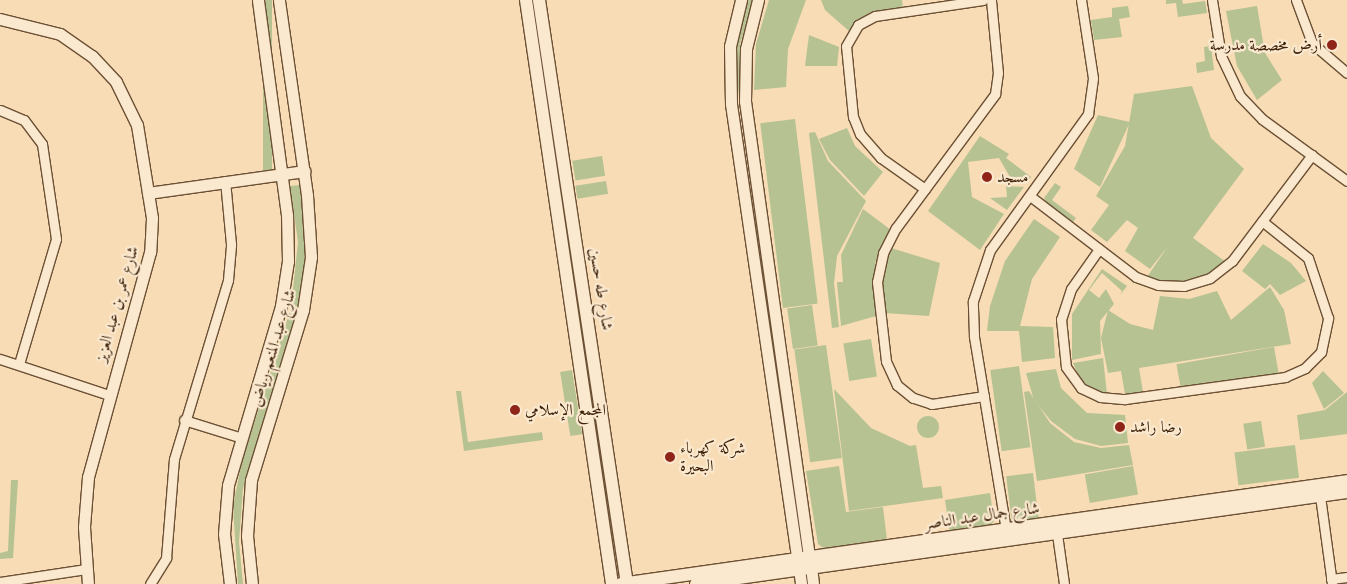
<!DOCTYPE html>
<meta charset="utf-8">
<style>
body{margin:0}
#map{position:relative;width:1347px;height:584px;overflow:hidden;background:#f7dcb5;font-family:Cardo,Amiri,serif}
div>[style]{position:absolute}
.green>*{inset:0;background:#b6c292;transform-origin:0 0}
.round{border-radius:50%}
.roads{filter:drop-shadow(1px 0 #6c5034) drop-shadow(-1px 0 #6c5034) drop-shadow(0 1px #6c5034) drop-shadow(0 -1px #6c5034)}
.minor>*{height:9px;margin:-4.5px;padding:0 4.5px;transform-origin:4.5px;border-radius:4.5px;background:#fae8cf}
.tertiary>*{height:11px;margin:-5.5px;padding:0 5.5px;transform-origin:5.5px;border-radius:5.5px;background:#fae8cf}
.secondary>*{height:12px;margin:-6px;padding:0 6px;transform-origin:6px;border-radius:6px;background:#fae8cf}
.dots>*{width:14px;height:14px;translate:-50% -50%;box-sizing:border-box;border:2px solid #fae8cf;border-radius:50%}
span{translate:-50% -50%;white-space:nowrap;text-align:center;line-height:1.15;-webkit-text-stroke:4.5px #fae8cf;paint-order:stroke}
.poi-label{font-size:16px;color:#3e2209}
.right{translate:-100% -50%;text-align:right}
.left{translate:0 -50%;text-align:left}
.street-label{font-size:16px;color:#3e2209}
</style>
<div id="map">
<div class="green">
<i style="left:263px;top:0;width:9px;height:170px"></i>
<i style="clip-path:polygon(748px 0,754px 0,740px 44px,739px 96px,734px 53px)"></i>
<i style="clip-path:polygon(769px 0,806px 0,788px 49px,786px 87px,754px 90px,756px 44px)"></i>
<i style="clip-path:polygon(821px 0,902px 0,903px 9px,865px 19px,849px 31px,825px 10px)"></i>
<i style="clip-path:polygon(1166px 0,1182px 0,1183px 4px,1205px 1px,1207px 13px,1178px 17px,1176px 3px,1166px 4px)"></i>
<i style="clip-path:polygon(1128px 6px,1130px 17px,1119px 19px,1122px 37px,1094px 40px,1091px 20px,1112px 17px,1112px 8px)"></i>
<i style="clip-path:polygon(1257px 6px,1265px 53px,1282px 80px,1257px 100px,1237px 66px,1226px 11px)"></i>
<i style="clip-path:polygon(809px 35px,839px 47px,837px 66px,805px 66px)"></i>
<i style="clip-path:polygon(1211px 46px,1214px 70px,1197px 73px,1196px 63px,1205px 61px,1204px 47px)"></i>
<i style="clip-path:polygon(1192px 86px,1211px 138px,1244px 169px,1193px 238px,1226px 262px,1194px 282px,1165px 285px,1147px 277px,1168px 246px,1150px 269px,1125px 251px,1138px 228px,1127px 220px,1107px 242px,1091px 230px,1109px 205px,1096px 196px,1125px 146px,1134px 94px)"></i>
<i style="clip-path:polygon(1098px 115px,1130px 122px,1100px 187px,1074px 169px)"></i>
<i style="left:795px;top:119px;width:186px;height:35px;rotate:83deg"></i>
<i style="clip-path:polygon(847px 128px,855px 146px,883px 172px,864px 196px,830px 160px,819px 139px)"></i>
<i style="clip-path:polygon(815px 132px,828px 161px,866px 201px,837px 256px,834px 283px,839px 327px,832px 328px,809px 133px)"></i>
<i style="clip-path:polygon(980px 136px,1009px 154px,1006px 158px,1031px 177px,1028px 182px,1010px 177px,999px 158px,968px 162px,972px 197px,1004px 214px,980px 250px,928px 211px)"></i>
<i style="left:602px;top:156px;width:20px;height:30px;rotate:81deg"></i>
<i style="left:606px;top:181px;width:13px;height:31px;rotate:81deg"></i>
<i style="clip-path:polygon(1055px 183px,1061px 187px,1052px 200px,1076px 218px,1073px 222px,1046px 203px,1044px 198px)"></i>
<i style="clip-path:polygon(300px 185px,306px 240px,304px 270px,295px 321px,243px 488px,239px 542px,243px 584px,238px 584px,233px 506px,242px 461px,291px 308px,298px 242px,290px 186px)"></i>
<i style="clip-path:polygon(1006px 186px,1024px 187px,1007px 210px,990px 198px,1007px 197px)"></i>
<i style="clip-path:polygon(863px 209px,891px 230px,875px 263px,876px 316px,841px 326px,837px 282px,843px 282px,841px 255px)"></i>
<i style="clip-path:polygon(563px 216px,567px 216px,617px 548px,609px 531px)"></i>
<i style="clip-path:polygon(1034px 219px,1060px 237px,1032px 279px,1020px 326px,1053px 327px,1055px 358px,1022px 362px,1019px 331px,987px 331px,990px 306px,1005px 261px)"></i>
<i style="clip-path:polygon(1263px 244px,1291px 263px,1306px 281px,1280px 295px,1270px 284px,1265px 289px,1242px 271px)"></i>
<i style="clip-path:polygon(891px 248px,940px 263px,929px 316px,884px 313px,882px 280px)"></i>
<i style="clip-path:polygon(1102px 269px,1127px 286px,1120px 295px,1122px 291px,1102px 273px,1089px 290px,1099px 298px,1106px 289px,1114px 304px,1100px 321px,1101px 354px,1072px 360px,1072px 314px)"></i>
<i style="clip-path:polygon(1270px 287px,1284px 310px,1291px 344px,1139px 368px,1143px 392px,1125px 394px,1121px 371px,1108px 373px,1101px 338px,1108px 310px,1130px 324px,1153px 330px,1160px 296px,1189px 299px,1217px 291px,1231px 320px)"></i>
<i style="left:812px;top:305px;width:41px;height:25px;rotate:82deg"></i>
<i style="left:871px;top:339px;width:38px;height:28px;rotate:81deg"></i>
<i style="left:826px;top:345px;width:114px;height:32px;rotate:82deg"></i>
<i style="left:1274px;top:347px;width:29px;height:99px;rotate:80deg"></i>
<i style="clip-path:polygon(1103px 358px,1107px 394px,1095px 395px,1082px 384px,1073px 363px)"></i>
<i style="left:1019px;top:366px;width:82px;height:29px;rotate:82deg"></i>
<i style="clip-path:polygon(1056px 369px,1061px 388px,1087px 413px,1125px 415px,1128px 443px,1101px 446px,1075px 439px,1051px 421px,1034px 400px,1026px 373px)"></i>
<i style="left:572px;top:370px;width:65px;height:12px;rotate:81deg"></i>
<i style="clip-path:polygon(1323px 371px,1344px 393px,1324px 409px,1312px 383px)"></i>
<i style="clip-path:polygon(834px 389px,871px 428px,910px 446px,916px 445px,923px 488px,941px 486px,943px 498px,849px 511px)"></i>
<i style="clip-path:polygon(456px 391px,461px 391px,468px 442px,542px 432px,543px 440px,464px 451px)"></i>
<i style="clip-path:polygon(1029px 391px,1050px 423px,1074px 442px,1101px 448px,1129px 445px,1133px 465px,1037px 481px,1024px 392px)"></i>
<i style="clip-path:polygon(1347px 392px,1347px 434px,1300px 440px,1297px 415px,1325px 410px)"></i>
<i class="round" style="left:917px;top:416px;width:22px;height:22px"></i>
<i style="left:1261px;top:421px;width:26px;height:18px;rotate:81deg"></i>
<i style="left:1295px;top:445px;width:33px;height:61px;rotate:83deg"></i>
<i style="clip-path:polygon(839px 466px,846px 512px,883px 507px,887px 540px,825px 549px,818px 544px,806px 471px)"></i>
<i style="left:1133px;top:466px;width:29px;height:49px;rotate:80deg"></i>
<i style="left:1033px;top:473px;width:47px;height:27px;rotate:83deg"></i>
<i style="clip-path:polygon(11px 480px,18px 480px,13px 558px,0 559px,0 553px,8px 551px)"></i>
<i style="clip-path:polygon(990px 493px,994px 521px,989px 528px,950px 534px,945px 500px)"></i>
</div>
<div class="roads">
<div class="minor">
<i style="left:1212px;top:0;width:57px;rotate:80.9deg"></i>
<i style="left:1221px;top:56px;width:44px;rotate:64.6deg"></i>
<i style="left:1240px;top:96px;width:32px;rotate:46deg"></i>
<i style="left:1262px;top:119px;width:105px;rotate:36.1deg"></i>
<i style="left:1296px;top:0;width:46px;rotate:69.6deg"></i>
<i style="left:1312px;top:43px;width:46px;rotate:40.6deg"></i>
<i style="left:0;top:110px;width:26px;rotate:23deg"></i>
<i style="left:24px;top:120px;width:30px;rotate:53deg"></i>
<i style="left:42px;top:144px;width:96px;rotate:81.6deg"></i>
<i style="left:56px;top:239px;width:130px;rotate:106.5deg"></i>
<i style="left:925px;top:189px;width:54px;rotate:-144.8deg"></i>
<i style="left:881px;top:158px;width:32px;rotate:-131deg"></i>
<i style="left:860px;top:134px;width:18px;rotate:-112deg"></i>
<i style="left:853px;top:117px;width:71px;rotate:-95.6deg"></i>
<i style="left:846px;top:46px;width:24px;rotate:-60deg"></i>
<i style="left:858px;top:25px;width:19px;rotate:-28deg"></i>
<i style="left:875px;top:16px;width:109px;rotate:-8.4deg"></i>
<i style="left:1030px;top:196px;width:133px;rotate:37.4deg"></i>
<i style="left:1136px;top:277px;width:23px;rotate:20deg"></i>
<i style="left:1158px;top:285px;width:26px;rotate:2deg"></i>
<i style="left:1184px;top:286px;width:27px;rotate:-17deg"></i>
<i style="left:1210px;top:278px;width:28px;rotate:-38deg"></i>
<i style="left:1232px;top:261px;width:133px;rotate:-53deg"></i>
<i style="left:1099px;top:249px;width:49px;rotate:125deg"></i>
<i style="left:1071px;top:289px;width:32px;rotate:108deg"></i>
<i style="left:1061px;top:319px;width:48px;rotate:84.1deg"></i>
<i style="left:1066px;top:367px;width:26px;rotate:54deg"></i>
<i style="left:1081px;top:388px;width:21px;rotate:25deg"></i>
<i style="left:1100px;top:397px;width:25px;rotate:5deg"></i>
<i style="left:1125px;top:399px;width:162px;rotate:-7.8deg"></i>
<i style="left:1285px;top:377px;width:22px;rotate:-24deg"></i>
<i style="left:1305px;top:368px;width:23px;rotate:-45deg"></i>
<i style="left:1321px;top:352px;width:35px;rotate:-78deg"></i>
<i style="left:1328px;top:318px;width:63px;rotate:-108.4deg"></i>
<i style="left:1308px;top:258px;width:59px;rotate:-141.2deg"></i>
<i style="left:0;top:359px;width:115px;rotate:18.3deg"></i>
<i style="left:984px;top:396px;width:53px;rotate:171.3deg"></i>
<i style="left:932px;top:404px;width:20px;rotate:-162deg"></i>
<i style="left:913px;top:398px;width:21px;rotate:-141deg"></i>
<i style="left:897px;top:385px;width:26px;rotate:-115deg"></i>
<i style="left:886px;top:361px;width:80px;rotate:-96.5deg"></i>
<i style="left:877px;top:282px;width:30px;rotate:-78deg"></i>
<i style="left:883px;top:253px;width:28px;rotate:-63deg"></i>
<i style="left:896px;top:228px;width:167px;rotate:-53.5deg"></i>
<i style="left:995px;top:94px;width:21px;rotate:-82deg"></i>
<i style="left:998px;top:73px;width:73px;rotate:-95.5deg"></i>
<i style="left:184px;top:420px;width:58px;rotate:17.2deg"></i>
<i style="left:1320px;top:496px;width:89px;rotate:82.2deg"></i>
<i style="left:1006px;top:530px;width:197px;rotate:-99.4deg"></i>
<i style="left:974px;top:336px;width:35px;rotate:-92deg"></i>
<i style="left:973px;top:301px;width:54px;rotate:-71.6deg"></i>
<i style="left:990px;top:250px;width:168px;rotate:-54.2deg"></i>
<i style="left:1088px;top:114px;width:36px;rotate:-82deg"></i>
<i style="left:1093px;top:78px;width:79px;rotate:-98.7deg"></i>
<i style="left:1057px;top:534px;width:50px;rotate:82deg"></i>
<i style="left:1331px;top:579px;width:16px;rotate:-7deg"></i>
<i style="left:0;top:582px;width:87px;rotate:-8.6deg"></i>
<i style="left:150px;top:584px;width:31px;rotate:-58deg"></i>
<i style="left:166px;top:558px;width:99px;rotate:-85.4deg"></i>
<i style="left:174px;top:459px;width:187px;rotate:-73.2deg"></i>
<i style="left:228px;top:280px;width:36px;rotate:-85deg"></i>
<i style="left:231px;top:244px;width:63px;rotate:-95.4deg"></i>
</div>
<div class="tertiary">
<i style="left:741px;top:0;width:47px;rotate:103.4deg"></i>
<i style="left:730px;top:46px;width:58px;rotate:89deg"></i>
<i style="left:731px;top:104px;width:459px;rotate:81.7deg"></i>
<i style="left:758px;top:0;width:50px;rotate:103.8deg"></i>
<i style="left:746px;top:49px;width:52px;rotate:91.1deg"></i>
<i style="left:745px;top:101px;width:459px;rotate:82deg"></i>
<i style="left:0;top:19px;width:62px;rotate:14deg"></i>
<i style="left:60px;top:34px;width:39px;rotate:35deg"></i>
<i style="left:92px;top:56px;width:35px;rotate:47deg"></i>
<i style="left:116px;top:82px;width:48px;rotate:64deg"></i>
<i style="left:137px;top:125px;width:94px;rotate:80.8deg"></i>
<i style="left:152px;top:218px;width:34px;rotate:93deg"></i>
<i style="left:150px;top:252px;width:233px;rotate:105.4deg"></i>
<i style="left:88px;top:477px;width:50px;rotate:94.6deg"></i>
<i style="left:84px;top:527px;width:57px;rotate:86deg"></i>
<i style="left:148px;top:193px;width:158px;rotate:-8deg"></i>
<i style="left:811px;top:567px;width:17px;rotate:83deg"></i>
<i style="left:799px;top:569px;width:15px;rotate:82deg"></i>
<i style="left:230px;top:584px;width:50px;rotate:-96.8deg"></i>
<i style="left:224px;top:534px;width:49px;rotate:-85.3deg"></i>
<i style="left:228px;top:485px;width:187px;rotate:-73.5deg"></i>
<i style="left:281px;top:306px;width:46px;rotate:-81.2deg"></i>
<i style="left:288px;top:261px;width:46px;rotate:-91.2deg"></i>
<i style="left:287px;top:215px;width:217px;rotate:-97.7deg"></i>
<i style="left:252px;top:584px;width:48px;rotate:-95.9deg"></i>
<i style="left:247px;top:536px;width:56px;rotate:-85.9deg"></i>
<i style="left:251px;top:480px;width:178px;rotate:-73deg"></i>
<i style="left:303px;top:310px;width:54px;rotate:-81.4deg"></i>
<i style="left:311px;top:257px;width:62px;rotate:-93.7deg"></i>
<i style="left:307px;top:195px;width:197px;rotate:-98.2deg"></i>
</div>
<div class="secondary">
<i style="left:526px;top:0;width:590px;rotate:81.62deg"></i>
<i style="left:539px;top:0;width:591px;rotate:81.43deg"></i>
<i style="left:621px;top:584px;width:733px;rotate:-8.07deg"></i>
<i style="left:696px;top:584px;width:657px;rotate:-8.04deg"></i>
</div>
</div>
<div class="dots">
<i style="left:1332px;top:45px;background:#8f2418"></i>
<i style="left:987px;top:177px;background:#8f2418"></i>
<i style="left:515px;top:410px;background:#8f2418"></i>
<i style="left:1120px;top:427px;background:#8f2418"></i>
<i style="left:670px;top:457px;background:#8f2418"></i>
</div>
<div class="poi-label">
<span class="right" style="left:1322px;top:45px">أرض مخصصة مدرسة</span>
<span class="left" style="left:997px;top:177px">مسجد</span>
<span class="left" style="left:525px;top:410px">المجمع الإسلامي</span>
<span class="left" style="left:1130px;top:427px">رضا راشد</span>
<span class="left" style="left:680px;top:457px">شركة كهرباء<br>البحيرة</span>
</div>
<div class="street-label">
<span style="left:601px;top:289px;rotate:81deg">شارع طه حسين</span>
<span style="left:117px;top:304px;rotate:-74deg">شارع عمر بن عبد العزيز</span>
<span style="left:273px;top:348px;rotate:-73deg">شارع عبد المنعم رياض</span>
<span style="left:982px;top:516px;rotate:-8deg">شارع جمال عبد الناصر</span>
</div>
</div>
